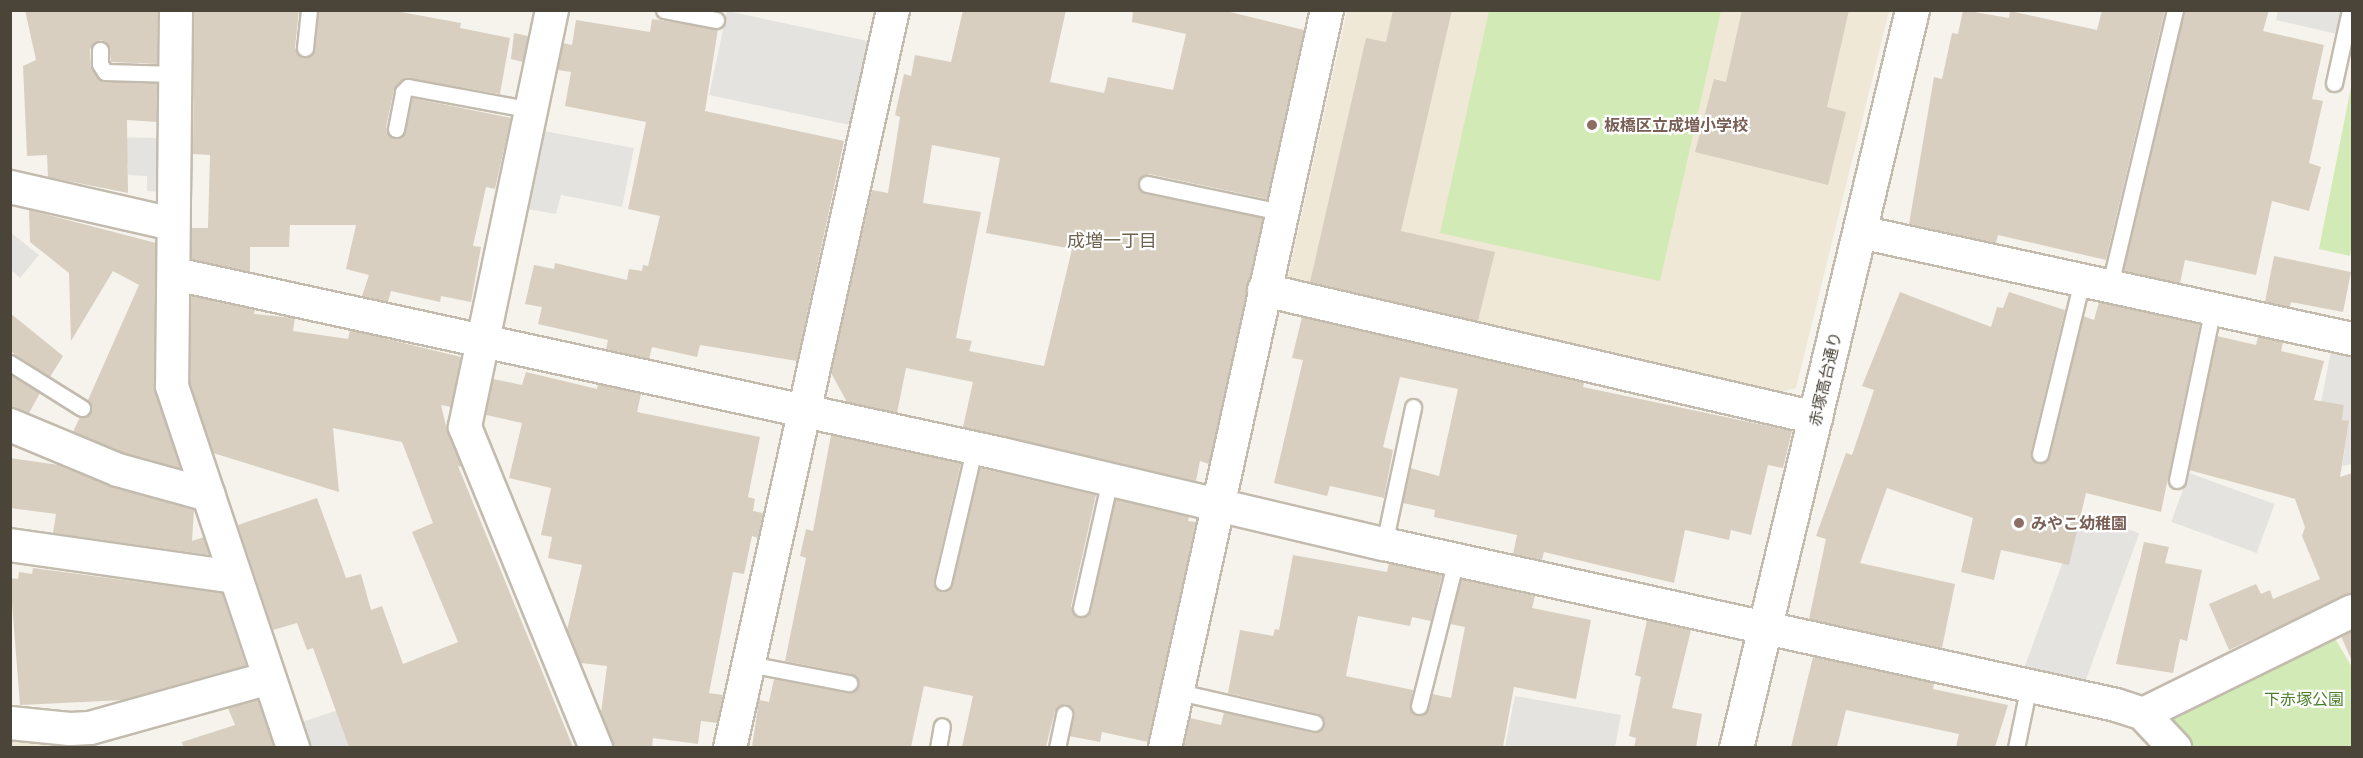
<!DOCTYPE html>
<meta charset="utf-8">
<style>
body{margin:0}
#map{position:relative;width:2363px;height:758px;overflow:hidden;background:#f6f3ec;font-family:Inter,"Noto Sans JP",sans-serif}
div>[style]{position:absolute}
.education>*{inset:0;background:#efe8d6}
.green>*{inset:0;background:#d2eab5}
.parking>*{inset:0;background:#e5e3e0;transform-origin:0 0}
.building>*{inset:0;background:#d8cfc1}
.roads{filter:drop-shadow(2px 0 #c2bbae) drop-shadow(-2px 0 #c2bbae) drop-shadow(0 2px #c2bbae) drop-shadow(0 -2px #c2bbae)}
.service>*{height:15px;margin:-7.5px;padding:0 7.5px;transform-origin:7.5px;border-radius:7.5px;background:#fff}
.minor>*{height:32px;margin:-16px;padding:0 16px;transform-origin:16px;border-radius:16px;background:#fff}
.tertiary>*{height:33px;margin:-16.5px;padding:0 16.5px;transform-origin:16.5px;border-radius:16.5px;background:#fff}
.dots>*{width:16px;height:16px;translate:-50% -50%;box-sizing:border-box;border:3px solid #fff;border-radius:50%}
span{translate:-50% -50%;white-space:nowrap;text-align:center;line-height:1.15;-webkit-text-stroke:4.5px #fff;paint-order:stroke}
.education-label{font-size:16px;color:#785e54;font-weight:700}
.left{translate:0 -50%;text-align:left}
.street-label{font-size:16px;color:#4b4439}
.park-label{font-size:16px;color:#4a7f2a}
.neighbourhood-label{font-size:18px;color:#6e6250}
.frame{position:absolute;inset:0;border:12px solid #4b4439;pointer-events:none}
</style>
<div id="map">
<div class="education">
<i style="clip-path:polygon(1347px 11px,1889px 11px,1796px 388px,1770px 395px,1286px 285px)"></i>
<i style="clip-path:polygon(11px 738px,47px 743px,48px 747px,11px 748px)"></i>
</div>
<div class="green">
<i style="clip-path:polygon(1489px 11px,1721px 11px,1660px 281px,1440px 233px)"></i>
<i style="clip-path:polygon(2352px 82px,2352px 244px,2350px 256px,2319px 249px)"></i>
<i style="clip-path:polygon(2331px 632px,2352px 667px,2352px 747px,2191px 747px,2170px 725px,2169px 710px)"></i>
</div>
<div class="parking">
<i style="left:727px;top:11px;width:151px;height:86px;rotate:12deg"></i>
<i style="clip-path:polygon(2278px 11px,2342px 11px,2337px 34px,2276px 20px)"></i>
<i style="clip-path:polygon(544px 131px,634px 148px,622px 207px,561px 195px,556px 214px,527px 209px)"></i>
<i style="clip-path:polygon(101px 137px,161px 138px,161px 192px,147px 191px,147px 176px,128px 175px,128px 163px,101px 163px)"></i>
<i style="clip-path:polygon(10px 232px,39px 255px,20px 278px,11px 270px)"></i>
<i style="clip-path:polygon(2332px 347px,2352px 351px,2352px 464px,2342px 466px,2349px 422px,2342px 420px,2344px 406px,2321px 402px)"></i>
<i style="left:2189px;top:473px;width:91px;height:52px;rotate:20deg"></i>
<i style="left:2081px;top:512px;width:62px;height:166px;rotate:20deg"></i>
<i style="clip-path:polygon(411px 686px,424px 723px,349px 747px,310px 748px,302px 722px)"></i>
<i style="clip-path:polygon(1515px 696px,1621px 715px,1615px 747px,1505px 747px)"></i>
</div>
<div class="building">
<i style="clip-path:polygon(25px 10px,158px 10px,157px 64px,111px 62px,109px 46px,101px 40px,90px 49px,91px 69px,101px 81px,157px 83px,157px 122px,127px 120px,128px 193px,48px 177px,47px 155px,27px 156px,23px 66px,36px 60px)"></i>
<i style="clip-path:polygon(194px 10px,299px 10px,295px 48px,305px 58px,315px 50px,319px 10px,390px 10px,461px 23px,460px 28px,510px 38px,500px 94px,406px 78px,394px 90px,386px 127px,394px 138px,404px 135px,412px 98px,511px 118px,495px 189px,486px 187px,473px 246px,481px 247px,471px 302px,441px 296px,440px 302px,391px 291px,388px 302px,362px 296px,369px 275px,346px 269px,356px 225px,290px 225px,289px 247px,250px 247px,250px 272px,191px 259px,192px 228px,208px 228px,210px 155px,193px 154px)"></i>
<i style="clip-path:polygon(evenodd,963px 10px,1066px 10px,1050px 82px,1104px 93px,1108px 77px,1173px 90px,1186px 34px,1132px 22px,1133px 10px,1222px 10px,1304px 30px,1267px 199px,1149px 174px,1138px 181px,1145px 194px,1263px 218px,1209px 464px,1200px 461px,1196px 481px,963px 427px,973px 382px,906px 368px,897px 413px,847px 402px,831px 373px,872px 190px,888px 193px,900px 117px,895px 115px,904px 74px,911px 76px,915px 55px,951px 62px,963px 10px,932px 145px,1000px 158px,986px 233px,1072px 249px,1044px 366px,969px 351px,972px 341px,956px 338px,981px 212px,923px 203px,932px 145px)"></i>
<i style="clip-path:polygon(1393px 10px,1452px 10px,1401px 231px,1495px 252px,1478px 321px,1310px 282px,1366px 38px,1386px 42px)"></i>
<i style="clip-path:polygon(1742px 10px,1849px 10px,1827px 107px,1846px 112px,1828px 185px,1695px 152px,1714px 79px,1726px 82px)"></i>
<i style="clip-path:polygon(1963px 10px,2009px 18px,2010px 11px,2097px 30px,2102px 10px,2165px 10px,2106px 260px,1998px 235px,1996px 243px,1909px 224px,1934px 77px,1942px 79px,1952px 33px,1958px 34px)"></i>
<i style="clip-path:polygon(2185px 10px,2269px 10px,2263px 31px,2324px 45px,2312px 99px,2323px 101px,2309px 163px,2321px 167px,2309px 211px,2272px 201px,2256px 275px,2185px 260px,2180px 283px,2123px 271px)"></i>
<i style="clip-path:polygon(652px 19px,718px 29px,705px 111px,844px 141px,797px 361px,700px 345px,697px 357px,652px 347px,649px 359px,606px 349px,608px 340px,538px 324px,542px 307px,525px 304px,534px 265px,554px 269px,555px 263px,627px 280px,629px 269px,642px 271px,643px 265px,648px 266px,660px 216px,628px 209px,646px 122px,565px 106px,571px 72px,558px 70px,563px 43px,572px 45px,576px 20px,650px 32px)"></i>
<i style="clip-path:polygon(514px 33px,528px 36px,523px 62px,511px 59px)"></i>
<i style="clip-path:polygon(29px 210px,156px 243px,154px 386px,181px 469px,124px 453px,73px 432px,80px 417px,91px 413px,88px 400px,139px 285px,113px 271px,71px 341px,69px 273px,30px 242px)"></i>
<i style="clip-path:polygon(2274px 256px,2351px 272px,2343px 312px,2291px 302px,2290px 307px,2265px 302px)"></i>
<i style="clip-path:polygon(1900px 292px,1991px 327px,1997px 307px,2003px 308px,2009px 292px,2065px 310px,2031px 452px,2038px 464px,2049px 456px,2083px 316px,2094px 320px,2099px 302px,2200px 324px,2161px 512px,2086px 493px,2069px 565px,2001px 550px,1994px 580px,1961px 572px,1973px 518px,1887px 488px,1860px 563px,1955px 584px,1942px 648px,1809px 619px,1826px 539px,1816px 536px,1846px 453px,1852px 455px,1874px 390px,1862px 386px)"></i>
<i style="clip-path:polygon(191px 296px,255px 310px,254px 314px,295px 318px,293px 331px,348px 339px,350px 330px,461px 357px,451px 407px,441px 405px,448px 434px,462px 467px,458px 466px,573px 747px,349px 747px,313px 648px,307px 650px,297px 623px,273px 630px,238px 525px,317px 498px,346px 578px,361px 574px,371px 610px,382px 606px,403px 664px,458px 642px,412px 532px,433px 523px,402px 442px,333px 428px,339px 492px,213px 453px,190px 383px)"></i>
<i style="clip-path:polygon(10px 313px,63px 356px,50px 377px,10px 351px)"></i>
<i style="clip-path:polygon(1302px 317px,1584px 383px,1583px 387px,1792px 431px,1783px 468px,1768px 465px,1751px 535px,1731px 530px,1729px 540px,1685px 530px,1674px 583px,1544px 552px,1542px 560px,1513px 554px,1517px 535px,1434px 517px,1435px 510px,1403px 503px,1410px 468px,1439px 476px,1458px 389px,1400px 377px,1383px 447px,1393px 450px,1384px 498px,1330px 486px,1327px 496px,1274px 483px,1303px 360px,1292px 358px)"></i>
<i style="clip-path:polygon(2217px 336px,2256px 345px,2258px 337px,2283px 342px,2281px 351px,2324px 361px,2314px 400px,2344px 405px,2342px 420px,2349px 421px,2340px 477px,2352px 473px,2352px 593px,2229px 650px,2209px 604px,2256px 584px,2261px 594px,2270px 590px,2273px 599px,2320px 579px,2302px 536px,2305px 527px,2295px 499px,2189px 470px)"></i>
<i style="clip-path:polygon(526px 372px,597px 389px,598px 384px,641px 394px,637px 412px,760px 437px,748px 497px,755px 499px,753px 511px,763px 513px,758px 538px,752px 536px,744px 574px,733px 572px,709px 693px,723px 695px,717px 723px,701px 721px,698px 744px,653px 738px,652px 747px,614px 747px,601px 713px,607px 666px,581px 663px,567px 630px,582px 565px,548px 558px,552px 537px,541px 535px,551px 488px,509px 478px,522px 423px,486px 415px,493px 379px,522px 385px)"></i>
<i style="clip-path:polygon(12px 376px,40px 393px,29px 413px,10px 407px)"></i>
<i style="clip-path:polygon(831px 435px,961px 463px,934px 580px,940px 591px,952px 584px,980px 468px,1096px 495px,1071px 606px,1078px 617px,1091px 610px,1115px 499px,1189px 517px,1188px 521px,1196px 522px,1148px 742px,1102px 732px,1100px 742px,1069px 736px,1073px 712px,1065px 704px,1055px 711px,1046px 747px,962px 747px,973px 696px,924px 686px,911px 747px,752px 747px,759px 700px,769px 702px,774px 679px,847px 693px,858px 685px,851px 674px,785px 661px,806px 558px,800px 556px,806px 529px,813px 531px)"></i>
<i style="clip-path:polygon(10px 458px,59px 465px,113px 487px,194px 510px,192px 541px,204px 537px,210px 555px,53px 533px,56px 514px,10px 508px)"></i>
<i style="clip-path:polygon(2144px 542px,2169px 547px,2165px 563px,2202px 570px,2187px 641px,2180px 639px,2173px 673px,2116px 664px)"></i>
<i style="clip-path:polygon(1293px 555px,1387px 572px,1389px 563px,1442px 575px,1431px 621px,1412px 617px,1410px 626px,1358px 616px,1346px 676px,1413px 690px,1410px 708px,1416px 715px,1426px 712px,1432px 694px,1451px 698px,1465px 627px,1450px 624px,1461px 579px,1535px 596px,1532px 608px,1591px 620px,1576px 699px,1514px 687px,1503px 747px,1184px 747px,1190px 718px,1221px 725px,1224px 712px,1313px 733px,1322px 729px,1324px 721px,1318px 714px,1228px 693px,1240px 630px,1273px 636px,1275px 629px,1279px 630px)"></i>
<i style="clip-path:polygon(33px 568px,222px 593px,246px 666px,125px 700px,20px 705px,10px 578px,18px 579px,19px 572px,32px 574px)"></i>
<i style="clip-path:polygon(1647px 620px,1691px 630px,1672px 708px,1702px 714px,1696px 747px,1634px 747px,1636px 738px,1629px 736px,1641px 677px,1635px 675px)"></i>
<i style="clip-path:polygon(2352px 631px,2352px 661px,2341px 636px)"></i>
<i style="clip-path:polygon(1813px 657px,1934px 683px,1933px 689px,2008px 705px,1995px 747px,1956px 747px,1959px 734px,1846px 710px,1837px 747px,1791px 747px)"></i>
<i style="clip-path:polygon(258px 700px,274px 747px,183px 747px,182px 742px,235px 725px,228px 708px)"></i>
</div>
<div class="roads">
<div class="service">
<i style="left:664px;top:10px;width:53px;rotate:10.9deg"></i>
<i style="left:305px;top:48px;width:38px;rotate:-84deg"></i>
<i style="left:100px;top:50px;width:14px;rotate:90deg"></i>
<i style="left:100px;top:64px;width:9px;rotate:58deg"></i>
<i style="left:105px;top:72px;width:70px;rotate:1.6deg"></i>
<i style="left:2334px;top:83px;width:75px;rotate:-77.6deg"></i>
<i style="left:396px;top:129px;width:38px;rotate:-79deg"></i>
<i style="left:403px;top:92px;width:7px;rotate:-45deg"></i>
<i style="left:408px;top:87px;width:126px;rotate:10.5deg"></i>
<i style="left:1147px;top:184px;width:137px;rotate:11.8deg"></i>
<i style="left:2110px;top:285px;width:283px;rotate:-76.7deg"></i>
<i style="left:10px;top:363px;width:85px;rotate:32deg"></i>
<i style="left:2040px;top:454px;width:179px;rotate:-76.4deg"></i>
<i style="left:2177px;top:480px;width:176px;rotate:-78.2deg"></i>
<i style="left:1384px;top:544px;width:140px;rotate:-78deg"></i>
<i style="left:943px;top:582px;width:136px;rotate:-76.8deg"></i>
<i style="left:1081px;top:608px;width:132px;rotate:-77.3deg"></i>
<i style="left:749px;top:664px;width:102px;rotate:10.8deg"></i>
<i style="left:1179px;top:692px;width:139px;rotate:12.8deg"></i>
<i style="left:1419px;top:706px;width:151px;rotate:-75.8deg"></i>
<i style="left:938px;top:748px;width:22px;rotate:-80deg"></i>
<i style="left:1057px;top:748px;width:35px;rotate:-78deg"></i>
<i style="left:2016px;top:748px;width:64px;rotate:-78.3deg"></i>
</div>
<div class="minor">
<i style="left:176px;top:10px;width:376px;rotate:90.6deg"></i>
<i style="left:172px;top:386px;width:382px;rotate:71.5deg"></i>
<i style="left:552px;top:10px;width:426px;rotate:101.8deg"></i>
<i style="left:465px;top:427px;width:347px;rotate:67.8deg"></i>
<i style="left:10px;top:187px;width:167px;rotate:12.8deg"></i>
<i style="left:1860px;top:232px;width:504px;rotate:12.27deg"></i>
<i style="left:175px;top:274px;width:846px;rotate:12.28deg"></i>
<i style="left:1002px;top:454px;width:392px;rotate:13.3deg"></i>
<i style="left:1384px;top:544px;width:749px;rotate:12.4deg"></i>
<i style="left:2116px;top:705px;width:28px;rotate:18deg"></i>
<i style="left:2143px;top:714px;width:47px;rotate:46.7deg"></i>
<i style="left:1264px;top:290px;width:567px;rotate:13.06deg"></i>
<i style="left:10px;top:425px;width:117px;rotate:22.6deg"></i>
<i style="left:118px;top:470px;width:94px;rotate:15.4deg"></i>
<i style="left:10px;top:545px;width:227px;rotate:8.1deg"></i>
<i style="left:2143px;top:714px;width:233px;rotate:-26.2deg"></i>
<i style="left:10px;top:723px;width:60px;rotate:5.7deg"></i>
<i style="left:70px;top:729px;width:20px;rotate:-3deg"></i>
<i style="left:90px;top:728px;width:186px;rotate:-15.6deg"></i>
<i style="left:730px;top:748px;width:756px;rotate:-77.55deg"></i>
<i style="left:1165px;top:748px;width:756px;rotate:-77.62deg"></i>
</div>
<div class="tertiary">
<i style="left:1736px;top:748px;width:759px;rotate:-76.59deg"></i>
</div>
</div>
<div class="dots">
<i style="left:1592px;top:125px;background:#8d6e63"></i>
<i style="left:2019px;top:523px;background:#8d6e63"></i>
</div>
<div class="education-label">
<span class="left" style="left:1604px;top:125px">板橋区立成増小学校</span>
<span class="left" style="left:2031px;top:523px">みやこ幼稚園</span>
</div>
<div class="street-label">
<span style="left:1825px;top:379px;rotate:-77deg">赤塚高台通り</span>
</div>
<div class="park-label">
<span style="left:2304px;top:699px">下赤塚公園</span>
</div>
<div class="neighbourhood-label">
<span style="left:1112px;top:241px">成増一丁目</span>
</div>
<div class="frame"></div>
</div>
